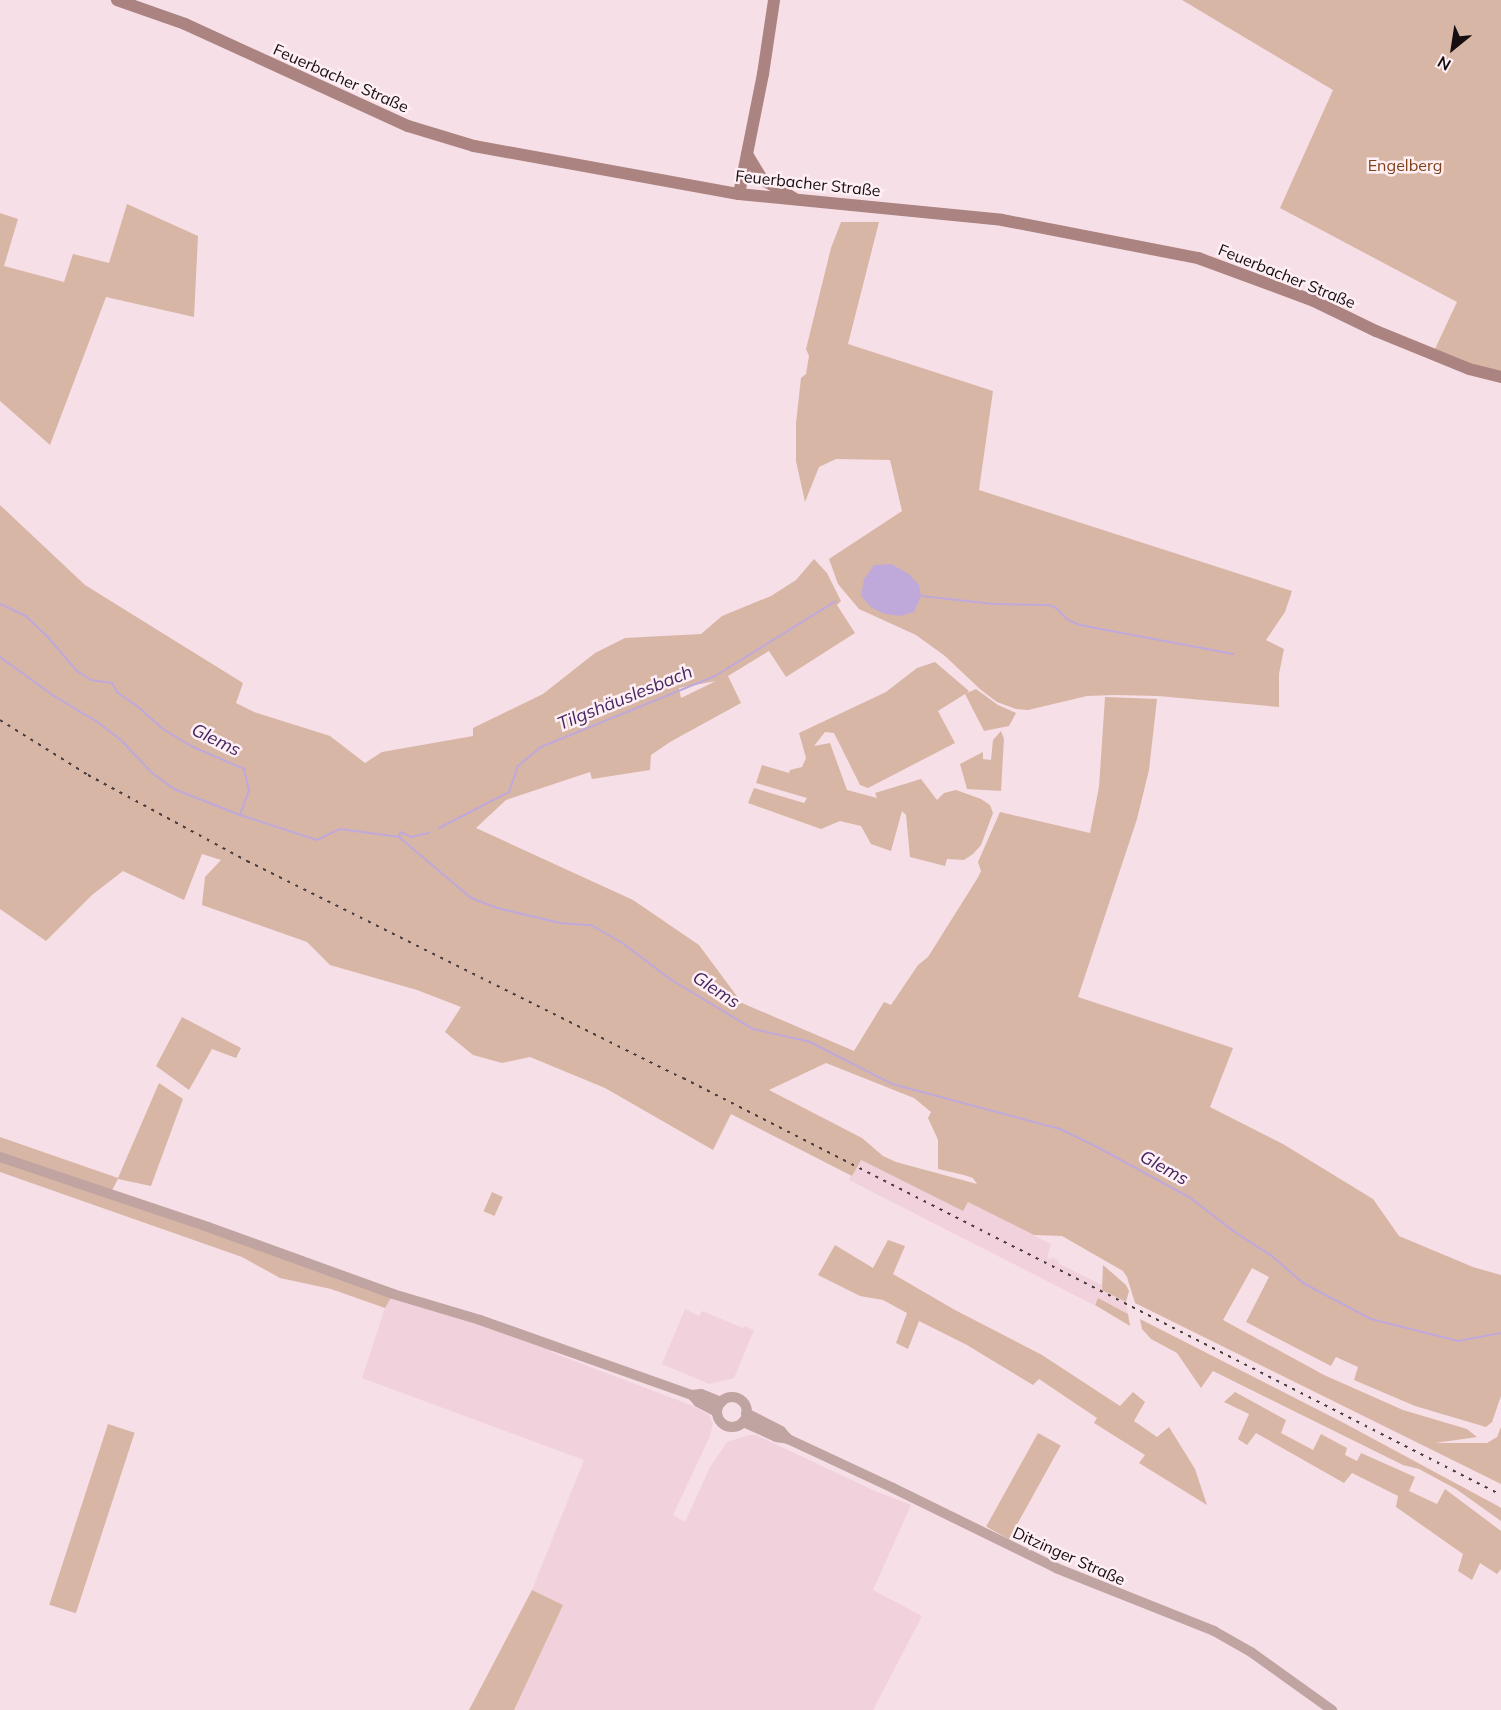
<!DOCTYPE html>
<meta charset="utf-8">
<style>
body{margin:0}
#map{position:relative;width:1501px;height:1710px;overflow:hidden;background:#f7dfe7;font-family:Mulish,sans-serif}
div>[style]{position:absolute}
.built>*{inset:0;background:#f1d1db}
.green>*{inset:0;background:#d8b6a5;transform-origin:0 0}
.water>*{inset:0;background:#bfa9db}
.stream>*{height:2px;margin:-1px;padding:0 1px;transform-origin:1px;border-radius:1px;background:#bfa9db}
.tertiary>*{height:10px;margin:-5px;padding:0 5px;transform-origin:5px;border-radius:5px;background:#bfa4a1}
.tertiary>.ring{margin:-5px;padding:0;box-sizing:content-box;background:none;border:10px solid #bfa4a1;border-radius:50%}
.secondary>*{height:12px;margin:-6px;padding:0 6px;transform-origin:6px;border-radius:6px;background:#ab8380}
.rail>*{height:2px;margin-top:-1px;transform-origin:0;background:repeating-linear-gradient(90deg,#483c40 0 3px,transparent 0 9px)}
span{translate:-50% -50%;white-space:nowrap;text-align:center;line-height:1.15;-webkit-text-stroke:5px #feeff4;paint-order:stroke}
.street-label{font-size:16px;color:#150d10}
.park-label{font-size:16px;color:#804017}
.water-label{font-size:18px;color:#442661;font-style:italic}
.north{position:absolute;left:1423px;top:18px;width:60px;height:60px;-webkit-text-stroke:4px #feeff4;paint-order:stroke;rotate:210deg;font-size:16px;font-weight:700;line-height:24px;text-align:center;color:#150d10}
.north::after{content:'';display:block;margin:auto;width:21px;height:27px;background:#150d10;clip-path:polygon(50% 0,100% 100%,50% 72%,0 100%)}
</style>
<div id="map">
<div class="built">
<i style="clip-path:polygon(0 717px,857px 1165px,860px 1160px,963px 1211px,968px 1202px,1051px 1244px,1047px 1257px,1051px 1260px,1052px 1257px,1059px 1261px,1058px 1263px,1104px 1286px,1103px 1290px,1126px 1302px,1128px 1314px,1098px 1298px,1094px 1305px,849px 1180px,852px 1174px,606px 1048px)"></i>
<i style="clip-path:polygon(393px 1294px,553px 1345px,551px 1352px,693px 1406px,709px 1415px,713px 1423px,710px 1436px,673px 1515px,685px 1522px,710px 1467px,727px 1442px,749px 1435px,756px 1435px,875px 1491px,911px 1505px,873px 1590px,922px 1616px,873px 1710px,513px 1710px,562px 1605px,532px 1590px,584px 1460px,362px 1378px,385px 1308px)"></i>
<i style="clip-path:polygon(685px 1309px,699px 1316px,702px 1311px,743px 1328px,744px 1326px,754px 1330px,734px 1378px,709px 1384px,662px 1364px)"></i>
</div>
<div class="green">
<i style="clip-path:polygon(1182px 0,1501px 0,1501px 375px,1434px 351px,1457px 302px,1280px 208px,1333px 90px)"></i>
<i style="clip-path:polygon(127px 204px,198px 236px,194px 317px,106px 297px,50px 445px,0 401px,0 213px,18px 219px,4px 266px,64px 282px,73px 254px,109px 263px)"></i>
<i style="clip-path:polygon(841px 222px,879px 222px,848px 344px,993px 391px,979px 490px,1292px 591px,1285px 612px,1266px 640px,1284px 649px,1279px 674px,1279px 707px,1158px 696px,1114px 695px,1087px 696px,1028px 710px,1016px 709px,997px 702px,981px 690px,945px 656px,916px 635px,859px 609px,838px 584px,829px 559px,902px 511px,890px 460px,836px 459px,819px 467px,805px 502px,796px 461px,796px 423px,801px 378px,806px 374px,809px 356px,806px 349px,831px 248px)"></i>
<i style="clip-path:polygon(evenodd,0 505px,85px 585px,243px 683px,236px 703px,254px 712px,330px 736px,365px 763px,382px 752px,473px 736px,473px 728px,543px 694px,595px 653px,625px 638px,701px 634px,722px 616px,771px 596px,796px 580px,814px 559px,827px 573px,841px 601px,837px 605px,855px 633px,786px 677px,769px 651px,728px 676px,741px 703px,670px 742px,651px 755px,650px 770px,592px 779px,590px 772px,506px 800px,476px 828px,633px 900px,699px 945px,742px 1003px,854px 1051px,884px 1002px,891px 1005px,918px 965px,928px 957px,977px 879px,981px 871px,978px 862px,1000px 812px,1090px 833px,1099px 787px,1105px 697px,1157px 699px,1149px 770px,1137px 819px,1078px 997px,1233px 1048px,1210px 1107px,1283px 1144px,1373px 1199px,1399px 1236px,1473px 1267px,1501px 1275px,1501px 1396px,1492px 1422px,1486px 1427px,1415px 1406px,1354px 1380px,1358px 1367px,1336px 1357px,1331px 1366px,1246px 1322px,1269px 1277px,1252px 1268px,1223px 1320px,1324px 1375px,1403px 1410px,1467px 1429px,1477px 1437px,1435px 1443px,1487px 1443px,1497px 1437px,1501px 1427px,1501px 1484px,1135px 1303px,1127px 1277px,1123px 1271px,1062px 1236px,1034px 1235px,968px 1202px,963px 1211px,861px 1160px,852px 1176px,731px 1114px,713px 1150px,605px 1088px,530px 1057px,502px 1063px,473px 1055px,445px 1032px,461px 1007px,417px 990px,330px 965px,307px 942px,202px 905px,205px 877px,221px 860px,202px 854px,184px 900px,123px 871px,92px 895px,46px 941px,0 909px,0 505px,716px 681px,681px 698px,679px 688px,716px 681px,0 505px,826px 1063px,914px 1098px,931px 1112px,928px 1118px,938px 1140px,938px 1169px,964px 1175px,973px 1178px,977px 1184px,896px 1162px,883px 1156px,862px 1138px,769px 1090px,826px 1063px)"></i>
<i style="clip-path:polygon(935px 662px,969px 691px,967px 693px,976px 689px,998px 705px,1016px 713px,1009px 726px,984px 731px,965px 694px,938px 711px,955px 743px,868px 788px,860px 785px,834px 733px,825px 732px,814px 746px,830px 743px,847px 790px,877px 798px,875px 793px,921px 779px,937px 800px,944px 793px,956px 790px,981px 799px,990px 805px,993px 813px,981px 845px,973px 854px,964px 860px,947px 859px,945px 866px,910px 857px,906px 815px,902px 811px,891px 851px,871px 844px,861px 826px,840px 821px,821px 829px,748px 803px,754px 788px,804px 803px,807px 798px,756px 783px,762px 765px,789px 773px,790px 770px,802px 767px,806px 758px,799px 733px,886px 692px,917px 668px)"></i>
<i style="clip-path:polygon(1001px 731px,1004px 739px,1001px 791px,967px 789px,960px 764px,983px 752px,983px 759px,991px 760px,993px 740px)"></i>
<i style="clip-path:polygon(182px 1017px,241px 1048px,236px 1058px,212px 1049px,189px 1090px,156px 1066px)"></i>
<i style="clip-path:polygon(159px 1083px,183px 1099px,151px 1186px,118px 1179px,110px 1194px,393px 1294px,385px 1308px,331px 1289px,280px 1278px,242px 1257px,0 1172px,0 1137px,118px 1178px)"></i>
<i style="left:492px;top:1192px;width:12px;height:21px;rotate:24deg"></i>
<i style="clip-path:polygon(888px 1240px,905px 1246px,893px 1274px,955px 1310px,1042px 1355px,1120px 1406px,1133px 1392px,1145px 1402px,1134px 1421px,1157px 1437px,1169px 1427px,1195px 1469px,1207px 1505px,1139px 1463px,1145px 1455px,1094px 1423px,1097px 1418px,1039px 1379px,1033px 1385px,967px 1345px,919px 1321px,908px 1349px,896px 1343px,907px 1313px,883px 1300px,860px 1296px,818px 1275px,835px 1245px,873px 1268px)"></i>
<i style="clip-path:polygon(1103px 1265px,1126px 1285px,1129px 1291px,1126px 1302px,1102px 1290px)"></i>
<i style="clip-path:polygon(1098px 1298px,1128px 1314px,1130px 1326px,1095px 1305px)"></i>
<i style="clip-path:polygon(1140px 1319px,1342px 1422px,1496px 1505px,1501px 1508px,1501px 1521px,1456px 1489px,1419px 1469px,1403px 1465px,1213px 1371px,1201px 1388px,1177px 1353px,1151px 1339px,1142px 1329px)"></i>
<i style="clip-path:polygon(1235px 1392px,1286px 1420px,1281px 1433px,1313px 1450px,1321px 1434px,1347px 1448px,1345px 1455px,1357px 1461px,1361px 1453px,1415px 1477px,1409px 1491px,1437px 1504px,1445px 1489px,1501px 1531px,1501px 1569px,1497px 1574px,1480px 1563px,1472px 1580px,1458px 1571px,1463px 1554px,1396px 1507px,1398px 1496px,1352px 1473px,1344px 1483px,1256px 1433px,1247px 1445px,1238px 1439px,1249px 1414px,1224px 1402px)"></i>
<i style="left:108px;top:1424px;width:28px;height:190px;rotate:18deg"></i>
<i style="left:1038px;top:1433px;width:26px;height:107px;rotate:29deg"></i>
<i style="clip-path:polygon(532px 1590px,563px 1605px,514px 1710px,469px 1710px)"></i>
</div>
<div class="water">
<i style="clip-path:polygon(891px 564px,909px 574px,919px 585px,921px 596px,914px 612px,900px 616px,885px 614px,872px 608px,861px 596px,864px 579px,874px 565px)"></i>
</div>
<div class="stream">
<i style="left:921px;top:596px;width:73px;rotate:6.3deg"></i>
<i style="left:994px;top:604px;width:55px;rotate:1deg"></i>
<i style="left:1049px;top:605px;width:8px;rotate:23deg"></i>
<i style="left:1056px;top:608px;width:17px;rotate:45deg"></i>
<i style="left:1068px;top:620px;width:13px;rotate:23deg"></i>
<i style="left:1080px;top:625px;width:156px;rotate:10.7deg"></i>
<i style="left:0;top:604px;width:29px;rotate:25deg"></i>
<i style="left:26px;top:616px;width:28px;rotate:44deg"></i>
<i style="left:46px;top:635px;width:48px;rotate:49.3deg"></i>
<i style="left:77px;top:671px;width:17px;rotate:33deg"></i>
<i style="left:91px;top:680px;width:21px;rotate:8deg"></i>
<i style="left:112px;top:683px;width:12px;rotate:59deg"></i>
<i style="left:118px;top:693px;width:22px;rotate:34deg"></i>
<i style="left:136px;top:705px;width:36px;rotate:42deg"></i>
<i style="left:163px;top:729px;width:35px;rotate:31deg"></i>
<i style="left:193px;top:747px;width:56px;rotate:23.3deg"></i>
<i style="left:244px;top:769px;width:22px;rotate:77deg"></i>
<i style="left:249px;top:790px;width:27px;rotate:110deg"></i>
<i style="left:240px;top:815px;width:81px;rotate:18deg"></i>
<i style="left:317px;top:840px;width:25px;rotate:-26deg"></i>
<i style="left:340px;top:829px;width:60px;rotate:7.7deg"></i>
<i style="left:399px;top:837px;width:94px;rotate:40.3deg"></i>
<i style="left:471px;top:898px;width:28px;rotate:21deg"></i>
<i style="left:497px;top:908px;width:65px;rotate:13.4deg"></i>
<i style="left:560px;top:923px;width:31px;rotate:4deg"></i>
<i style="left:591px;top:925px;width:39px;rotate:30deg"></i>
<i style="left:625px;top:945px;width:56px;rotate:37.1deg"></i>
<i style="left:670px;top:979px;width:97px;rotate:31.1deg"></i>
<i style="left:753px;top:1029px;width:58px;rotate:12.8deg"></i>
<i style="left:810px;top:1042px;width:92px;rotate:27.1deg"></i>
<i style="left:892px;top:1084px;width:174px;rotate:15deg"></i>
<i style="left:1060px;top:1129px;width:41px;rotate:25.9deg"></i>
<i style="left:1097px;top:1147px;width:105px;rotate:28.5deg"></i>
<i style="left:1189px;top:1197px;width:59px;rotate:37.5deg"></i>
<i style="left:1236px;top:1233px;width:43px;rotate:32.6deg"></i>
<i style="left:1272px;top:1256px;width:41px;rotate:41.1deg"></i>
<i style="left:1303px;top:1283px;width:77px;rotate:27.9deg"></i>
<i style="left:1371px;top:1319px;width:90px;rotate:14.2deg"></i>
<i style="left:1458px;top:1341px;width:44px;rotate:-10.5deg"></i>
<i style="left:0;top:657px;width:67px;rotate:35.8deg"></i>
<i style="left:54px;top:696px;width:52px;rotate:31deg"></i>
<i style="left:99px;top:723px;width:31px;rotate:38deg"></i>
<i style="left:123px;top:742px;width:42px;rotate:46.9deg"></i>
<i style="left:152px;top:773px;width:27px;rotate:36deg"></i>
<i style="left:174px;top:789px;width:71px;rotate:21.5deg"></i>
<i style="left:439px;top:828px;width:79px;rotate:-27.2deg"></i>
<i style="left:509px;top:792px;width:28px;rotate:-71deg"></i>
<i style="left:518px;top:766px;width:30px;rotate:-40deg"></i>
<i style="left:541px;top:747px;width:188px;rotate:-22.2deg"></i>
<i style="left:715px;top:676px;width:142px;rotate:-31.8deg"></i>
<i style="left:399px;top:837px;width:5px;rotate:-79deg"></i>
<i style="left:400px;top:832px;width:12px;rotate:24deg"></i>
<i style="left:411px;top:837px;width:18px;rotate:-13deg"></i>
</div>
<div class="tertiary">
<i style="left:0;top:1157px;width:219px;rotate:18.6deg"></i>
<i style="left:208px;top:1227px;width:197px;rotate:19.9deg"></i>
<i style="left:393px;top:1294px;width:91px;rotate:16.6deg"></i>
<i style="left:480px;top:1320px;width:225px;rotate:19.5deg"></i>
<i style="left:692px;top:1395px;width:9px;rotate:-6deg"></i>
<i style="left:701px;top:1394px;width:22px;rotate:22deg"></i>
<i style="left:692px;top:1395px;width:9px;rotate:49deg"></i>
<i style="left:698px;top:1402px;width:21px;rotate:28deg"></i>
<i class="ring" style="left:717px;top:1397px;width:20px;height:20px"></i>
<i style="left:746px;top:1413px;width:39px;rotate:27deg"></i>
<i style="left:781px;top:1431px;width:11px;rotate:49deg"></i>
<i style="left:743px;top:1422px;width:36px;rotate:24deg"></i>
<i style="left:776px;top:1437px;width:12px;rotate:9deg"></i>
<i style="left:788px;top:1439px;width:116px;rotate:25deg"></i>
<i style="left:893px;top:1488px;width:182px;rotate:26.1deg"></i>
<i style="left:1056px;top:1568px;width:170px;rotate:21.7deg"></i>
<i style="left:1214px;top:1631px;width:43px;rotate:29.6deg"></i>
<i style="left:1251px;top:1652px;width:100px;rotate:35.6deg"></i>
</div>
<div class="secondary">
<i style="left:117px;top:0;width:72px;rotate:19.4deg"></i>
<i style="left:185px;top:24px;width:245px;rotate:24.6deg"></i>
<i style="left:408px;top:126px;width:69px;rotate:16.9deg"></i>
<i style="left:474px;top:146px;width:269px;rotate:10.3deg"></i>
<i style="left:739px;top:194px;width:264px;rotate:5.6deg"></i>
<i style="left:1002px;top:220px;width:200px;rotate:11deg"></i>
<i style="left:1198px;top:258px;width:124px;rotate:20.3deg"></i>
<i style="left:1314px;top:301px;width:69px;rotate:25.8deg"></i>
<i style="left:1376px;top:331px;width:100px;rotate:22.2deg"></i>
<i style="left:1469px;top:369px;width:33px;rotate:14deg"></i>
<i style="left:747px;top:154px;width:29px;rotate:59deg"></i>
<i style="left:762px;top:179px;width:37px;rotate:31deg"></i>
<i style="left:739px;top:194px;width:122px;rotate:-78.7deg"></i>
<i style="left:763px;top:74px;width:75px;rotate:-81.5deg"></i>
</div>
<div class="rail">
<i style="left:0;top:720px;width:104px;rotate:32deg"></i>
<i style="left:88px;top:775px;width:181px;rotate:28.4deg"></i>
<i style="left:247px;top:861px;width:487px;rotate:26.5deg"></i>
<i style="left:683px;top:1078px;width:918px;rotate:27.01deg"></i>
</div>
<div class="street-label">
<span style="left:341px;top:78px;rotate:24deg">Feuerbacher Straße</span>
<span style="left:808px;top:183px;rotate:6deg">Feuerbacher Straße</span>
<span style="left:1287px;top:276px;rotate:22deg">Feuerbacher Straße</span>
<span style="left:1069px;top:1556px;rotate:24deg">Ditzinger Straße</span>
</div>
<div class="park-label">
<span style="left:1405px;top:165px">Engelberg</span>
</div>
<div class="water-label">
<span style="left:625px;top:698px;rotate:-22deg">Tilgshäuslesbach</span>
<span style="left:216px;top:740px;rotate:26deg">Glems</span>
<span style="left:716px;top:990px;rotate:33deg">Glems</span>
<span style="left:1164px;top:1168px;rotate:29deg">Glems</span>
</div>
<div class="north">N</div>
</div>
